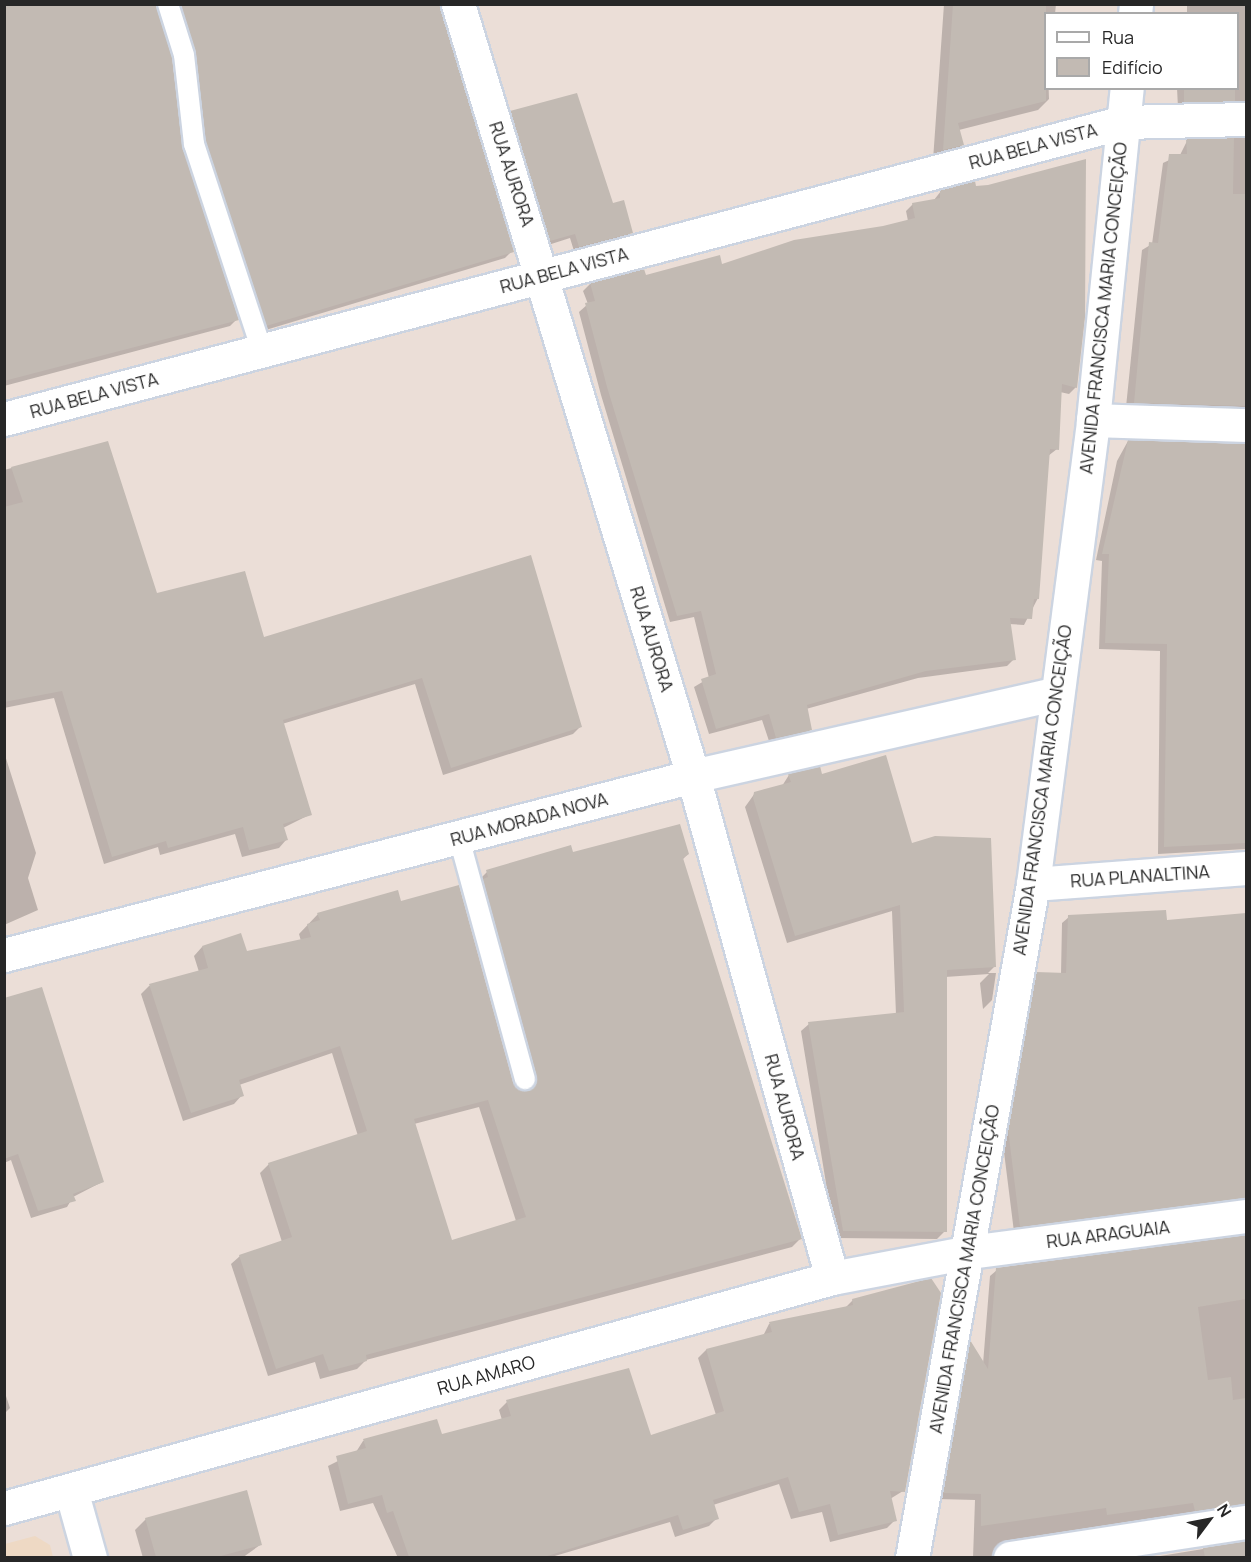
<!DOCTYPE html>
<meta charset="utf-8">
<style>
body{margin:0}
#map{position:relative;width:1251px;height:1562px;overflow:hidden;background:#ebded7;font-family:Manrope,sans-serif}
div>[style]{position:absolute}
.education>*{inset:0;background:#eed9c4}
.shadow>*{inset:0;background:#0003}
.building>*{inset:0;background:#c2bab3;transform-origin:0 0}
.roads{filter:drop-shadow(2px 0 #ccd4e1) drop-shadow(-2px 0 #ccd4e1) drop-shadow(0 2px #ccd4e1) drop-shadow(0 -2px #ccd4e1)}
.lane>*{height:20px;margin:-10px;padding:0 10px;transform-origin:10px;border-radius:10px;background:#fff}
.street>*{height:33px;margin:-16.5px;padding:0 16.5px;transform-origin:16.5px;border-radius:16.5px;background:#fff}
span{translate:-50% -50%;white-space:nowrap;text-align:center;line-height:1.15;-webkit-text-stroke:4.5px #fff;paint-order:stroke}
.street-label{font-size:18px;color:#272727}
.frame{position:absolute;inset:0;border:6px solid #272727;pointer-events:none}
.legend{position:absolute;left:1044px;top:12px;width:195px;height:78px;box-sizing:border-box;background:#fff;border:2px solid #a9a9a9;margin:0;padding:8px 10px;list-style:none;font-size:18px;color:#272727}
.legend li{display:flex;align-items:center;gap:12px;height:30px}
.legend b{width:30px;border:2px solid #a9a9a9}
.north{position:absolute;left:1179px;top:1490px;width:60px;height:60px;-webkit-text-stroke:4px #fff;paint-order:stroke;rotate:58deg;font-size:16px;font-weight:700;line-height:24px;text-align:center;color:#272727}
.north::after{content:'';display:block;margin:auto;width:21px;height:27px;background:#272727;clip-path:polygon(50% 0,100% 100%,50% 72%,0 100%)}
</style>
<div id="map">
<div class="education">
<i style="clip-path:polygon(35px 1536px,50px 1545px,53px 1557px,5px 1557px,5px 1544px)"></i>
</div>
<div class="shadow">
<i style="clip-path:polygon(4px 4px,156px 4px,181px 148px,237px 319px,230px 326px,4px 386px)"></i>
<i style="clip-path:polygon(168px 4px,437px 4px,512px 251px,505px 258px,259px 332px,199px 149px)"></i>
<i style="clip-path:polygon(944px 4px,1056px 4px,1055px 14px,1046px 14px,1049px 99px,1038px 110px,959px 130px,963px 144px,952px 155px,933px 160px)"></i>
<i style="clip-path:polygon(1187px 4px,1246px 4px,1246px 111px,1178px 108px,1177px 88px,1238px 88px,1238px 14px,1187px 14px)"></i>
<i style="clip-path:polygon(511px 113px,612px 205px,631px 232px,626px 237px,574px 251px,570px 238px,545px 246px,506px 118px)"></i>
<i style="clip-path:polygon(1246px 137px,1246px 417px,1126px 407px,1142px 250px,1152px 244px,1163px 163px,1180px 155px,1187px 141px)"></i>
<i style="clip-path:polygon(941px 191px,1076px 387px,1069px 394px,1060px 392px,1057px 449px,1048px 456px,1038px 598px,1024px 625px,1009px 624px,1014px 659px,1007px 666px,918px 678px,806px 709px,811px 729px,804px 736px,770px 744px,762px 720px,709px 734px,694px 687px,709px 678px,694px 617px,670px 622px,601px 395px,579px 312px,588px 304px,583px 291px,590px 284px,643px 270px,644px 277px,721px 266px,908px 221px,906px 211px,913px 204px,934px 200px)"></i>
<i style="clip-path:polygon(1128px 441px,1246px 445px,1246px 849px,1158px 854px,1160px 651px,1099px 649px,1102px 561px,1096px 560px,1117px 461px)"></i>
<i style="clip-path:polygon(107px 443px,156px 595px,263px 639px,530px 557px,581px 726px,573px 734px,443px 775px,415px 684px,282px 724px,311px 814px,283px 828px,286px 840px,279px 848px,242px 857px,235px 834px,160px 855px,158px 847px,104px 864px,54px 698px,4px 708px,4px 470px)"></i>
<i style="clip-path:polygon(4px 752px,36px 853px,28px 878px,38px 910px,4px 925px)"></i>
<i style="clip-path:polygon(789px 775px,821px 776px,911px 845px,994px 967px,988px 973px,996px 973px,992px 1000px,983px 1009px,980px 983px,989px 974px,945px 977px,945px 1231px,937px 1239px,835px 1238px,801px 1031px,809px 1024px,896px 1015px,892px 911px,787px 943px,745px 807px,755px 793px,782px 786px)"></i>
<i style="clip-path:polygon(evenodd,572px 853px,688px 854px,682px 860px,800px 1239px,792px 1247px,366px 1360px,357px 1369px,320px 1379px,315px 1362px,268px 1376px,231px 1264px,240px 1256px,282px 1242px,260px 1173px,269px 1164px,358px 1136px,332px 1053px,239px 1085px,242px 1095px,234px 1104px,183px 1121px,141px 994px,149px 986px,199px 972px,194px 956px,202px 947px,246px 953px,301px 941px,299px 934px,318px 914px,400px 902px,512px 1083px,526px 1091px,479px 880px,487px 872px,572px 853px,479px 1107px,516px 1221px,451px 1242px,414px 1124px,479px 1107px)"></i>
<i style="clip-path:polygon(1246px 914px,1246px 1207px,1014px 1232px,1002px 1136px,1030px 980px,1037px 974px,1061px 974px,1062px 923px,1069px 917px,1166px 922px)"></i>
<i style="clip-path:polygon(4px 1000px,102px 1182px,73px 1197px,67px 1207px,31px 1218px,11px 1160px,4px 1163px)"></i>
<i style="clip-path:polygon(1246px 1236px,1246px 1513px,1236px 1509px,995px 1548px,992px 1558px,973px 1558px,975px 1500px,937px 1499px,964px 1349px,970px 1343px,983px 1364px,990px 1276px,997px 1270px)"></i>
<i style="clip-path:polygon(853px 1300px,903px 1491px,890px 1499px,895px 1520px,887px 1528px,830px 1542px,822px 1512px,791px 1519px,779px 1484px,713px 1505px,717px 1518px,709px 1526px,675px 1537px,670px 1522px,548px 1558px,398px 1558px,373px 1503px,340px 1511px,328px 1466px,356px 1452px,363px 1441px,436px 1420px,441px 1436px,502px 1420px,499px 1410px,507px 1402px,650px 1437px,716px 1415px,698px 1358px,706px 1350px,763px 1336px,769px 1324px,845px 1308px)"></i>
<i style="clip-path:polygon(4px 1390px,10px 1408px,4px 1414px)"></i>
<i style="clip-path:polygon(146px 1519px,260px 1545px,242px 1558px,143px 1558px,135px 1530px)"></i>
<i style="clip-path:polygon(1246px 1542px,1246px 1558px,1148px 1558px)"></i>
</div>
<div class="building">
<i style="clip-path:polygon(4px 4px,156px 4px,172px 57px,183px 148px,239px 320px,4px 381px)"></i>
<i style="clip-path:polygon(181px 4px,440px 4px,514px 252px,266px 326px,206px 141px,196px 54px)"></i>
<i style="clip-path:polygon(953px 4px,1046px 4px,1046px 101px,958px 123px,964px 145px,943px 150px)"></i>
<i style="left:1184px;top:88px;width:51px;height:14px"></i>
<i style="clip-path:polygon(577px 93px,613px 203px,624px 200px,633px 233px,579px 247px,575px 234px,550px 241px,510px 111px)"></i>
<i style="clip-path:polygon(1234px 138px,1233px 194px,1246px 194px,1246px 406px,1134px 403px,1149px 242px,1158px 243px,1169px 154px,1187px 154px,1186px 139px)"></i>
<i style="clip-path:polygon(1086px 159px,1085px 317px,1077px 388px,1062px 384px,1059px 450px,1050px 449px,1039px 599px,1034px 599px,1032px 619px,1010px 618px,1016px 660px,926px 671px,807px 705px,812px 730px,776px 738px,769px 714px,716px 729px,701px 679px,716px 674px,701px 611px,677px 616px,607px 387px,585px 303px,595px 301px,590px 283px,644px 269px,646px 275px,720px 255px,722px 264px,794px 240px,883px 226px,915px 218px,912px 203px,940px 198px,940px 190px,975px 181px,976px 186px,988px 185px)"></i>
<i style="clip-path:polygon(1128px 440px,1246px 444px,1246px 843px,1164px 847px,1167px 644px,1105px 643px,1109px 554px,1102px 554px)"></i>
<i style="clip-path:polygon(108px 441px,157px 593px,245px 571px,264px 637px,531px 555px,582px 727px,451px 768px,422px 678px,283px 720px,312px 815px,283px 824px,288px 840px,249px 850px,243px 827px,168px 848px,166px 841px,112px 857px,62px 691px,4px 702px,4px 507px,23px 502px,11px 467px)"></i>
<i style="clip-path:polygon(886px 755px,912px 843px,935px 836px,991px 838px,996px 967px,947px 970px,947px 1232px,843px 1231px,808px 1022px,904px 1012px,900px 905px,795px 936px,753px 798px,754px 792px,791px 782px,788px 774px,820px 766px,822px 774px)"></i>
<i style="clip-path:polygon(evenodd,680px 824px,689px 854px,683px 858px,802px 1239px,366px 1355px,367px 1361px,329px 1371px,323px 1354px,276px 1369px,239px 1255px,292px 1237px,268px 1163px,367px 1131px,340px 1046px,239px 1080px,244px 1096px,191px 1113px,149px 984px,208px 968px,202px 946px,241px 933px,247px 951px,311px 937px,307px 924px,320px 920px,317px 913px,398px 890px,401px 901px,459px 885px,513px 1082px,529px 1090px,537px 1076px,483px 879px,488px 877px,486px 870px,571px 845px,573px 852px,680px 824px,488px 1100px,526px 1217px,452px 1240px,414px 1119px,488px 1100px)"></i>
<i style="clip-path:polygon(1166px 910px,1167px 920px,1246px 913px,1246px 1198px,1020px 1227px,1008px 1129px,1036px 972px,1066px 973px,1068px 915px)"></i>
<i style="clip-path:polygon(42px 987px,104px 1182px,73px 1194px,76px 1201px,38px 1211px,18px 1154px,4px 1159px,4px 998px)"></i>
<i style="clip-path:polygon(1246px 1235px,1246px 1299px,1198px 1307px,1208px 1380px,1231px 1377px,1233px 1400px,1246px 1398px,1246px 1504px,1195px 1511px,1193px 1503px,1107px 1515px,1106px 1508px,981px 1526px,981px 1494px,943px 1493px,970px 1340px,988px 1369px,996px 1268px)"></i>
<i style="clip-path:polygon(931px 1278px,941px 1293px,905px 1492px,890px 1491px,897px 1521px,838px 1535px,830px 1504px,799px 1512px,788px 1477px,713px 1500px,719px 1519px,683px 1530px,678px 1515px,544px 1557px,409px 1557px,393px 1511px,387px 1513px,382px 1495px,348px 1504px,336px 1456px,366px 1448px,363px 1439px,437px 1419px,442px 1434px,511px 1416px,506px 1400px,629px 1368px,651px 1435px,724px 1411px,706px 1349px,772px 1332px,769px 1322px,853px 1305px,852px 1299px)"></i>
<i style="clip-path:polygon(247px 1490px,262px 1545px,217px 1557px,156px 1557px,145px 1518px)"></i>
<i style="clip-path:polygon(1246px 1541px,1246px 1557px,1205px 1557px,1203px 1548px)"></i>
</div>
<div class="roads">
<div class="lane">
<i style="left:168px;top:4px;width:53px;rotate:72.6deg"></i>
<i style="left:184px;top:55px;width:90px;rotate:83.6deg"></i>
<i style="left:194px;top:144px;width:218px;rotate:71.8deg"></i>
<i style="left:459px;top:838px;width:250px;rotate:74.7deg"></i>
</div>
<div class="street">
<i style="left:458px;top:4px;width:807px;rotate:73.07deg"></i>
<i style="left:693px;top:776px;width:521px;rotate:74.52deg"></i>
<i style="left:1135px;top:14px;width:10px;rotate:-84deg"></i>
<i style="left:4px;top:419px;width:1158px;rotate:-14.86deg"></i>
<i style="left:1123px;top:122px;width:123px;rotate:-1.4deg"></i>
<i style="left:1093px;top:420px;width:153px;rotate:1.9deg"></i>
<i style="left:1033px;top:884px;width:214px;rotate:-4.3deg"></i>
<i style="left:4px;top:955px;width:712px;rotate:-14.56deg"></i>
<i style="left:693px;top:776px;width:371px;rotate:-12.8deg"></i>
<i style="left:71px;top:1490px;width:71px;rotate:74.4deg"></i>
<i style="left:4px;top:1508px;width:859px;rotate:-15.52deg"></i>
<i style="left:832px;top:1278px;width:139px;rotate:-10.7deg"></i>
<i style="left:969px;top:1252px;width:279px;rotate:-7.4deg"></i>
<i style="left:912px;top:1558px;width:685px;rotate:-79.82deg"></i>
<i style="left:1033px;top:884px;width:468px;rotate:-82.6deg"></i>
<i style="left:1093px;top:420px;width:334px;rotate:-84.2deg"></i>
<i style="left:1010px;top:1558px;width:239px;rotate:-8.7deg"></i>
</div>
</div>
<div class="street-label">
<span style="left:1033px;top:146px;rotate:-15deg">RUA BELA VISTA</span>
<span style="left:512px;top:174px;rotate:72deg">RUA AURORA</span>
<span style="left:564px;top:270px;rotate:-15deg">RUA BELA VISTA</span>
<span style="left:1103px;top:308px;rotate:-84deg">AVENIDA FRANCISCA MARIA CONCEIÇÃO</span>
<span style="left:94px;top:395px;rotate:-15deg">RUA BELA VISTA</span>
<span style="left:652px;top:639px;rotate:73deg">RUA AURORA</span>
<span style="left:1042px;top:790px;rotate:-82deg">AVENIDA FRANCISCA MARIA CONCEIÇÃO</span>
<span style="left:529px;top:819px;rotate:-15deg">RUA MORADA NOVA</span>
<span style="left:1140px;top:876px;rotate:-4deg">RUA PLANALTINA</span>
<span style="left:785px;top:1107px;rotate:75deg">RUA AURORA</span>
<span style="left:1108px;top:1234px;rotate:-7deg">RUA ARAGUAIA</span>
<span style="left:964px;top:1269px;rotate:-80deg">AVENIDA FRANCISCA MARIA CONCEIÇÃO</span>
<span style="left:486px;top:1375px;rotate:-16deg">RUA AMARO</span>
</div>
<div class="frame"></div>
<ul class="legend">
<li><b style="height:8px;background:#fff"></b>Rua</li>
<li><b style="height:16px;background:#c2bab3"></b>Edifício</li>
</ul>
<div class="north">N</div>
</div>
